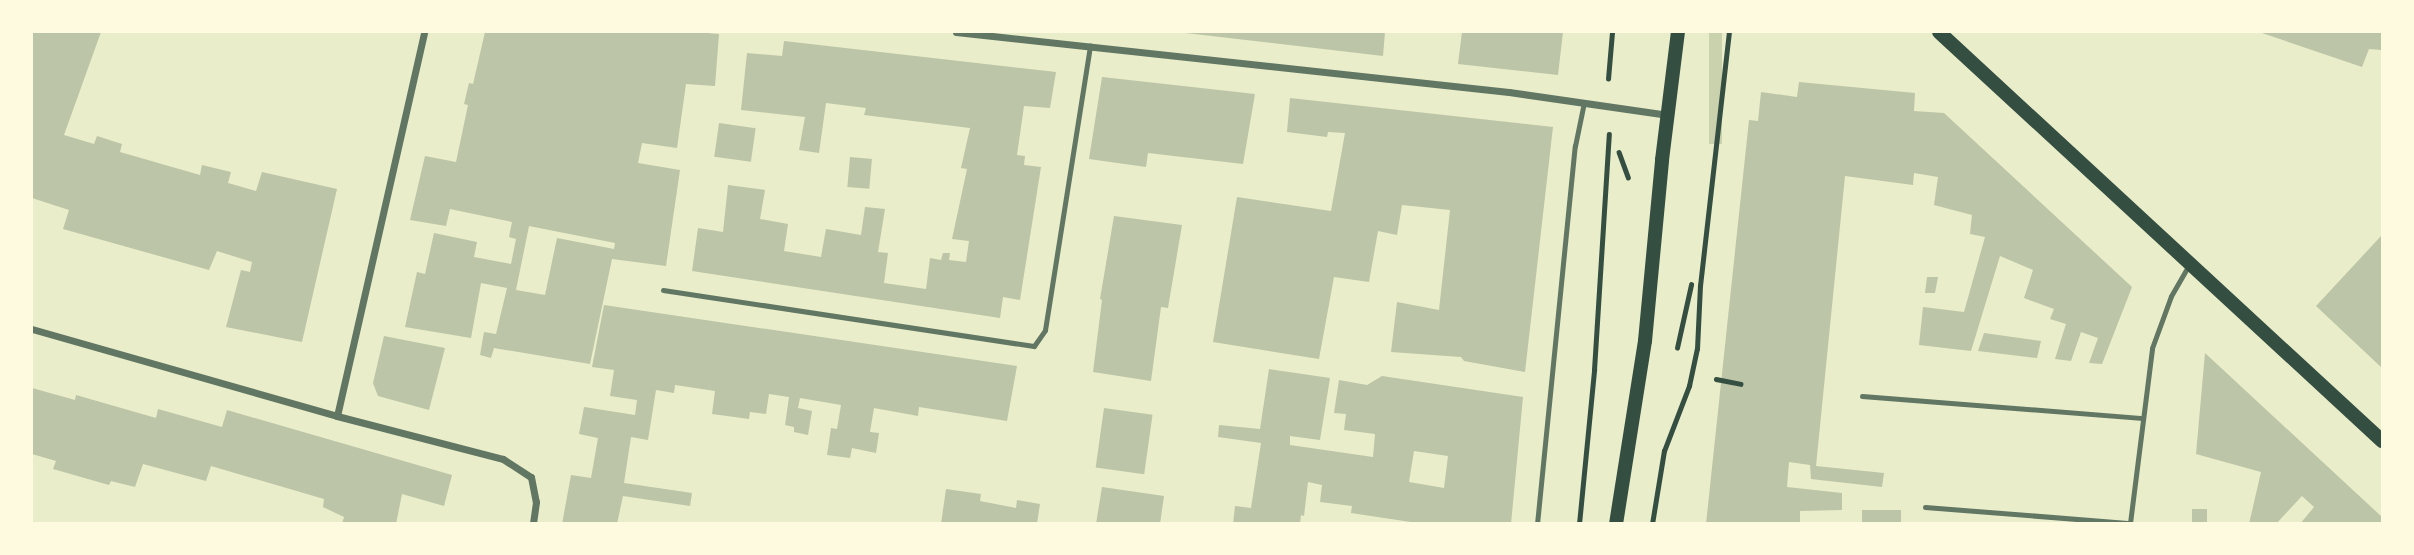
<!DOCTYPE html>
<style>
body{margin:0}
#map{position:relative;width:2414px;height:555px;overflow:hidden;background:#e9edc9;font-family:Ubuntu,sans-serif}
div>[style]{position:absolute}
.green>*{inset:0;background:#cad2ad;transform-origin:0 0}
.building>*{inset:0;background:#bcc5a7;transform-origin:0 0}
.path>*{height:4.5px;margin:-2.25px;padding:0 2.25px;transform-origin:2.25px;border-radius:2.25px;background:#344e41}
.service>*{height:5px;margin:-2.5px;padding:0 2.5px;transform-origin:2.5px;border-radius:2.5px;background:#617663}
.minor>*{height:7px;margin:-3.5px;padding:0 3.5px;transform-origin:3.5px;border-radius:3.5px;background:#617663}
.secondary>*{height:14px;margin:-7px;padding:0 7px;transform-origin:7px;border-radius:7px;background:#344e41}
span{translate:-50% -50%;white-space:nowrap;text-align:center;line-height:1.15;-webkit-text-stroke:7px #fefae0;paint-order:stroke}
.frame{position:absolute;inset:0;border:33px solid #fefae0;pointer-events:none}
</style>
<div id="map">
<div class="green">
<i style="left:1709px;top:32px;width:13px;height:112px"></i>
</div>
<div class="building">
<i style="clip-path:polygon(32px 32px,101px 32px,64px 135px,94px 144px,97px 136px,122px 144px,120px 152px,200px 175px,202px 165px,231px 172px,228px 183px,256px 191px,262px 172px,337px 189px,302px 342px,226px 327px,241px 270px,250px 272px,252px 262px,217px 251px,209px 270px,63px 229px,69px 210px,32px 198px)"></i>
<i style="clip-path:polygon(evenodd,485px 32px,695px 32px,719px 34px,715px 86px,686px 84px,677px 148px,642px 143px,638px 163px,680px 170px,666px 266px,612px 259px,590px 364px,494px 348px,491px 358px,480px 355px,484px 332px,496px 334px,507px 288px,481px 283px,471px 338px,405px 327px,417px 272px,425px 274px,434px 233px,477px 242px,474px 257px,511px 264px,516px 239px,509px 237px,512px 222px,450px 209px,446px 226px,410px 220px,425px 156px,456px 162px,468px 105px,464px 104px,469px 83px,473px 84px,485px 32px,529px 226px,615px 243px,614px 249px,557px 238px,545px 295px,516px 290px,529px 226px)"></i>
<i style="clip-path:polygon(1177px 32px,1385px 32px,1383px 56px)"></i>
<i style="clip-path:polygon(1462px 32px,1563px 32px,1558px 75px,1458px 64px)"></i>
<i style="clip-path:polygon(2259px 32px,2382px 32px,2382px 50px,2369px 49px,2362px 67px)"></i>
<i style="clip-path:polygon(784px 41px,1056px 72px,1050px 108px,1024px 106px,1017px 155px,1025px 156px,1024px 165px,1041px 167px,1020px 300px,1003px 297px,1000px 318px,692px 271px,698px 228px,723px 232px,728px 185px,765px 190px,760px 219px,788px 224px,784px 251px,821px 257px,826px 229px,861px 235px,865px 207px,885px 209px,878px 252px,888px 253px,884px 283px,926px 289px,930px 258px,941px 260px,943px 253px,950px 253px,949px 260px,966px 262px,969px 241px,952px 239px,967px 169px,961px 168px,970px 128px,864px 115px,866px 108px,826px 103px,819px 153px,799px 150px,805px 117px,741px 110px,747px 53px,782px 56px)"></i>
<i style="clip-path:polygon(1102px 77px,1255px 94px,1243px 164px,1148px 153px,1146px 167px,1089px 159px)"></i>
<i style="clip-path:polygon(1799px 82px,1915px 93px,1914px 111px,1944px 113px,2132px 287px,2102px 364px,2089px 363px,2098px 338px,2081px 332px,2071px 361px,2055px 359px,2066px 324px,2050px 319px,2054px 309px,2024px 298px,2033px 270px,2000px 256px,1971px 351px,1919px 345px,1923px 307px,1964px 312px,1985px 237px,1970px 234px,1972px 215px,1934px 205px,1938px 177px,1914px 173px,1913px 185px,1845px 176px,1816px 466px,1884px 473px,1882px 487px,1811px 479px,1810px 465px,1789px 462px,1787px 487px,1842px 493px,1842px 510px,1800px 511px,1800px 524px,1706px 524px,1749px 120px,1758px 121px,1761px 92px,1797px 97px)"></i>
<i style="clip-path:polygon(1290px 98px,1553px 127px,1525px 372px,1464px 361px,1461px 357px,1391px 352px,1397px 302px,1439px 310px,1450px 210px,1402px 205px,1397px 235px,1378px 231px,1369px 282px,1334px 277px,1319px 359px,1213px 342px,1237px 197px,1331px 211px,1345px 133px,1328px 132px,1327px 137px,1287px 132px)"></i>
<i style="left:719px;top:123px;width:37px;height:34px;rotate:8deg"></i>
<i style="left:850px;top:157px;width:22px;height:30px;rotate:5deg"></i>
<i style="clip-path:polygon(1114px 216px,1182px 225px,1168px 308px,1161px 307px,1151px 381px,1093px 372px,1102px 300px,1100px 299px)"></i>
<i style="clip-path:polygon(2382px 235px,2382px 368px,2316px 306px)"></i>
<i style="clip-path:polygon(1927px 277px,1938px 277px,1935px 293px,1925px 293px)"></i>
<i style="clip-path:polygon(604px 305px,1017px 366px,1007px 421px,919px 407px,918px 416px,874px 408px,870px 432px,879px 433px,876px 453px,852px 448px,850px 458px,827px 455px,831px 428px,837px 429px,841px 405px,800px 398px,798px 408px,812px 411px,808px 435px,794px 432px,794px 427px,785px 425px,789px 397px,769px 394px,766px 414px,750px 412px,749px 419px,712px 414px,715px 391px,675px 385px,674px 393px,656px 390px,648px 440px,631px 437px,624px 483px,692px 493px,690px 506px,623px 496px,617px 524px,562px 524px,571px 475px,591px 478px,598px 438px,579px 434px,584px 407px,635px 415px,637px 400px,610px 396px,614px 370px,592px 367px)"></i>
<i style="clip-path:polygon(1984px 333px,2041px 341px,2037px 358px,1978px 351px)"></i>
<i style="clip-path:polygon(384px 336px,445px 348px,429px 410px,378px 396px,373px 383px)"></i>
<i style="clip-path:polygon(2205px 353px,2382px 517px,2382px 524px,2300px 524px,2314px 507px,2302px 496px,2276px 524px,2249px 524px,2261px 472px,2196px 454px)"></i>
<i style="clip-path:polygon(evenodd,1269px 369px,1330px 378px,1320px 440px,1290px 436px,1290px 445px,1373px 457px,1375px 434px,1344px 430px,1346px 414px,1334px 413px,1339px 380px,1367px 385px,1382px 376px,1523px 397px,1511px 524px,1424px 524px,1351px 513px,1352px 506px,1320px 502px,1322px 485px,1308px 482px,1304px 516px,1301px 515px,1300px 524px,1233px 524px,1235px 506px,1251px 508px,1261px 443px,1218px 437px,1219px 425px,1260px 429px,1269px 369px,1414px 451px,1448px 456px,1444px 488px,1409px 482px,1414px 451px)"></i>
<i style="clip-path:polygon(32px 388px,75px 400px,76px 395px,156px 418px,158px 409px,222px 427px,227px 410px,452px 475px,444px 506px,402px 494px,396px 524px,342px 524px,344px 517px,323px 507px,324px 499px,211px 466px,206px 481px,143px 464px,135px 487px,111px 481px,109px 485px,53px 469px,56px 461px,32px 454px)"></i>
<i style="left:1104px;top:408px;width:49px;height:60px;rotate:8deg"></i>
<i style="clip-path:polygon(1102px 487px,1164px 496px,1160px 524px,1096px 524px)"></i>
<i style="clip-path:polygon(946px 489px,981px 494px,980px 501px,1016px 508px,1017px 500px,1040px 504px,1037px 524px,941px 524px)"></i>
<i style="left:2192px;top:509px;width:15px;height:15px"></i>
<i style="left:1862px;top:510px;width:39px;height:14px"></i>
</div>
<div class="path">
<i style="left:1608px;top:79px;width:47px;rotate:-85.1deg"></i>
<i style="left:1619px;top:152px;width:27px;rotate:70deg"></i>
<i style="left:1677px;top:348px;width:65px;rotate:-77.5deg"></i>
<i style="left:1716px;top:379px;width:25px;rotate:11deg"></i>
<i style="left:1579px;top:524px;width:155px;rotate:-84.4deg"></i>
<i style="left:1594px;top:370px;width:236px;rotate:-86.4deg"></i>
<i style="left:1652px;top:524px;width:74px;rotate:-80.7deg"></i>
<i style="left:1664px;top:451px;width:70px;rotate:-69deg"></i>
<i style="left:1689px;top:386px;width:38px;rotate:-78deg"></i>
<i style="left:1697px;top:349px;width:63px;rotate:-87.3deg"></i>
<i style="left:1700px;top:286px;width:256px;rotate:-83.5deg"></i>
</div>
<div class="service">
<i style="left:663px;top:290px;width:375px;rotate:8.6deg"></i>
<i style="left:1034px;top:346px;width:19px;rotate:-55deg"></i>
<i style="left:1045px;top:330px;width:288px;rotate:-81deg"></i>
<i style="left:1862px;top:396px;width:282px;rotate:4.5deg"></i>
<i style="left:1925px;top:507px;width:206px;rotate:4.5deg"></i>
<i style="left:2130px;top:523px;width:176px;rotate:-82.8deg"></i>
<i style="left:2152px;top:348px;width:55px;rotate:-69.9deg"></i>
<i style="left:2171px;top:296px;width:36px;rotate:-60deg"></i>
<i style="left:1537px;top:524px;width:380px;rotate:-84.3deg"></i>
<i style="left:1575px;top:146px;width:45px;rotate:-78.4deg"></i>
</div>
<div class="minor">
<i style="left:956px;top:32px;width:556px;rotate:6.19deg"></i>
<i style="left:1509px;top:92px;width:161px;rotate:8.2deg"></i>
<i style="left:32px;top:329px;width:317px;rotate:15.9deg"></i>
<i style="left:337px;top:416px;width:171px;rotate:14.5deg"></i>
<i style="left:503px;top:459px;width:33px;rotate:33deg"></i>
<i style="left:531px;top:477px;width:25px;rotate:79deg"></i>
<i style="left:536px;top:502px;width:22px;rotate:98deg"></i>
<i style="left:337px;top:416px;width:394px;rotate:-77.2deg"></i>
</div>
<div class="secondary">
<i style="left:1939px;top:32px;width:603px;rotate:42.71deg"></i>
<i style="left:1616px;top:524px;width:185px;rotate:-81deg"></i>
<i style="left:1645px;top:341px;width:182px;rotate:-84.6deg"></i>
<i style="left:1662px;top:160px;width:129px;rotate:-82.9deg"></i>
</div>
<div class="frame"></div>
</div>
